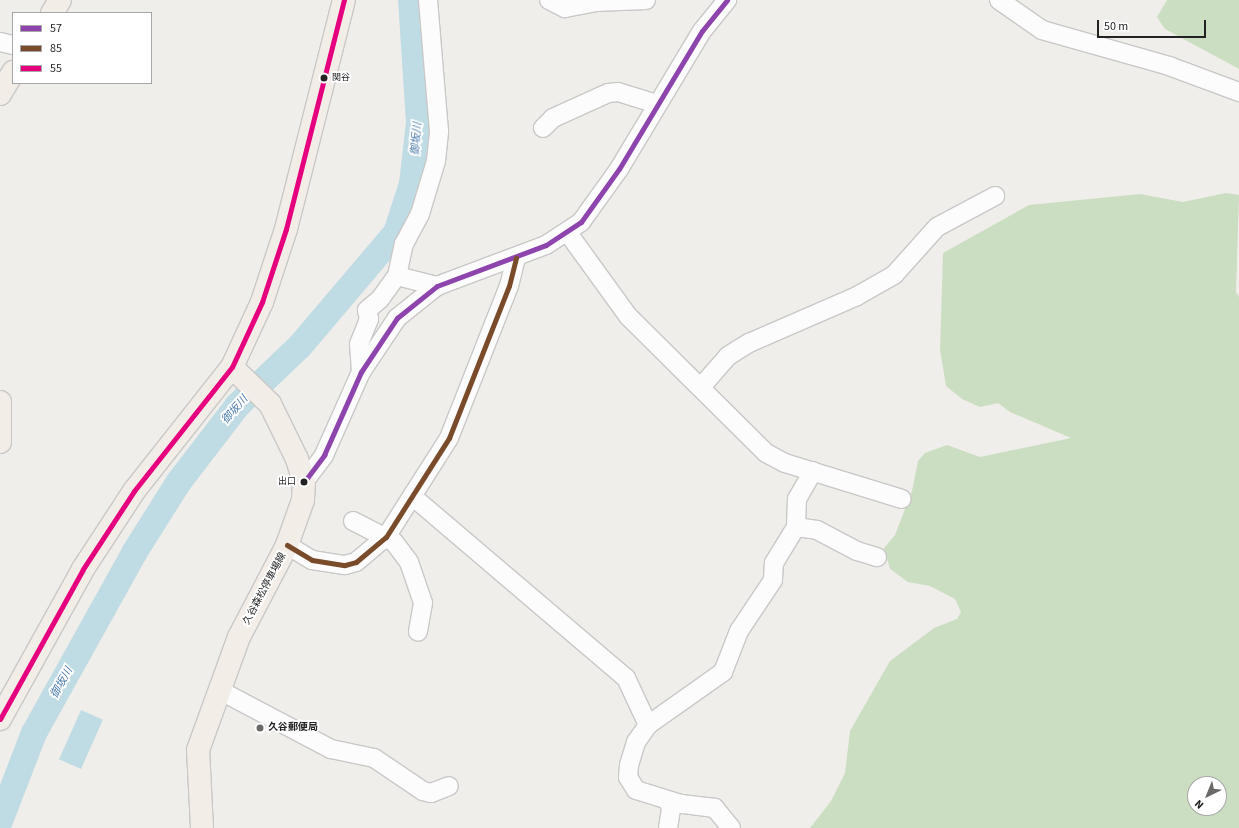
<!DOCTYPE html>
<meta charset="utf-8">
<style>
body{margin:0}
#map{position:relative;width:1239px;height:828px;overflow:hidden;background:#f0eeeb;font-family:"Source Sans 3","Noto Sans JP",sans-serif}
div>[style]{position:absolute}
.forest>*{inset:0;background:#cbdec1}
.water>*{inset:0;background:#bfdbe3;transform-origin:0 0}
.river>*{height:26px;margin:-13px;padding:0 13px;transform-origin:13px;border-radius:13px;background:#bfdbe3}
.roads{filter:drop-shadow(1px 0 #c9c8c7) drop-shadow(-1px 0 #c9c8c7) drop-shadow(0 1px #c9c8c7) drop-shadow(0 -1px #c9c8c7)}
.minor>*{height:18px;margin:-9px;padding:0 9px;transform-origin:9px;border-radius:9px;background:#fdfcfc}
.major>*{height:22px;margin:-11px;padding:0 11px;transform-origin:11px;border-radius:11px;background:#f3ede7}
.bus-1>*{height:5px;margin:-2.5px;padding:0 2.5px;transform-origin:2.5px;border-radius:2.5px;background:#8e44ad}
.bus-2>*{height:5px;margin:-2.5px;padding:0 2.5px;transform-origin:2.5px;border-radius:2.5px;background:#7a4b2a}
.bus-3>*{height:5px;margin:-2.5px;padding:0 2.5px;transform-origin:2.5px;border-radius:2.5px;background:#e5007d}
.dots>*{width:11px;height:11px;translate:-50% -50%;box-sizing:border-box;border:2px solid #fff;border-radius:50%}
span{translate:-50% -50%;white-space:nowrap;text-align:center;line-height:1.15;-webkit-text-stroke:3.5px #fff;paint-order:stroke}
.bus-label{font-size:9px;color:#222}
.left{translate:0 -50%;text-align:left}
.right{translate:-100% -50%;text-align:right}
.street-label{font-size:10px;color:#222}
.poi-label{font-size:10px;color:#222;font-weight:700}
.water-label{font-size:11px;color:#4a7aab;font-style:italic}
.legend{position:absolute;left:12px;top:12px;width:140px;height:72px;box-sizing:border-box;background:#fff;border:1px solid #a7a7a7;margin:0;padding:5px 7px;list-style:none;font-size:12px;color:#222}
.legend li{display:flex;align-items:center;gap:8px;height:20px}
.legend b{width:20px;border:1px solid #a7a7a7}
.north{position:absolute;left:1187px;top:776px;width:40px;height:40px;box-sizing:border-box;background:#fff;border:1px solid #a7a7a7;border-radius:50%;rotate:223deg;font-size:11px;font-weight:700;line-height:16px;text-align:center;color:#222}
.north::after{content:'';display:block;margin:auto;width:14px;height:18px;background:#6a6968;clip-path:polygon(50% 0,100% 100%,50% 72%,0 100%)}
.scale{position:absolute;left:1097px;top:20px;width:109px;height:18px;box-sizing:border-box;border:2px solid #222;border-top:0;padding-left:5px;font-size:12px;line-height:14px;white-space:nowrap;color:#222;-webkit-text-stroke:3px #fff;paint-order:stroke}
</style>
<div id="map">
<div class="forest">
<i style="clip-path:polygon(1167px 0,1239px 0,1239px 69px,1165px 29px,1157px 17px)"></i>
<i style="clip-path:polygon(evenodd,1226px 193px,1239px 195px,1236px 292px,1239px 297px,1239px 828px,810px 828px,831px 801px,845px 773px,850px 731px,890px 661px,934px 628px,957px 619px,961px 612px,955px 599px,930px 586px,908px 582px,890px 569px,884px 548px,895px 535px,912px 491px,918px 461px,925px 453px,947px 445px,980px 457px,1071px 438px,1010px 412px,998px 403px,980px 407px,962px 399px,946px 386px,940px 350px,943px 253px,1029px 205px,1140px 194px,1183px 202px,1226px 193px,1195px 784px,1219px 784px,1219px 808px,1195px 808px,1195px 784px)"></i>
</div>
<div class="water">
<i style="left:81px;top:710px;width:24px;height:54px;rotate:24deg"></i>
</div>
<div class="river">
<i style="left:0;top:821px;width:94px;rotate:-68.9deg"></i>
<i style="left:34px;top:733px;width:206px;rotate:-60.9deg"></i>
<i style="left:134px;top:553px;width:83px;rotate:-57.8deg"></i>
<i style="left:178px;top:483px;width:97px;rotate:-52.5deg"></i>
<i style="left:237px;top:406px;width:87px;rotate:-43.6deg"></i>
<i style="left:300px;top:346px;width:148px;rotate:-49.7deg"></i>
<i style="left:396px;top:233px;width:52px;rotate:-71.9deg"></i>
<i style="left:412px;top:184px;width:61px;rotate:-83.5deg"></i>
<i style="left:419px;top:123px;width:123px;rotate:-93.7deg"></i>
</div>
<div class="roads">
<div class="minor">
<i style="left:549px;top:0;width:18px;rotate:27deg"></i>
<i style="left:565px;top:8px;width:31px;rotate:-11deg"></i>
<i style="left:595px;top:2px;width:51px;rotate:-2.2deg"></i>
<i style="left:999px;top:0;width:52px;rotate:34.9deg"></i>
<i style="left:1042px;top:30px;width:132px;rotate:15.8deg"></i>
<i style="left:1169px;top:66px;width:75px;rotate:20.4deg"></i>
<i style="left:0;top:42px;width:13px;rotate:13deg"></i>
<i style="left:543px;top:128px;width:14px;rotate:-45deg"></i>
<i style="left:553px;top:118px;width:60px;rotate:-24.4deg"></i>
<i style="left:608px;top:93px;width:10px;rotate:-6deg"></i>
<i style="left:618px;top:92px;width:41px;rotate:17.1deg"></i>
<i style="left:568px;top:233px;width:102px;rotate:54.1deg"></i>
<i style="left:628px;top:316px;width:194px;rotate:44.8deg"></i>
<i style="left:766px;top:453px;width:21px;rotate:28deg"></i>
<i style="left:785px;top:463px;width:122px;rotate:17.1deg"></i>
<i style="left:397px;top:276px;width:41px;rotate:14deg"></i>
<i style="left:361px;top:372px;width:28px;rotate:-94deg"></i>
<i style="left:359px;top:344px;width:27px;rotate:-68deg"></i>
<i style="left:369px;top:319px;width:9px;rotate:-103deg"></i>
<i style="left:367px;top:310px;width:17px;rotate:-40deg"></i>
<i style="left:380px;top:299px;width:29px;rotate:-54deg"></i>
<i style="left:397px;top:276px;width:33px;rotate:-78deg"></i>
<i style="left:404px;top:244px;width:34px;rotate:-62deg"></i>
<i style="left:420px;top:214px;width:55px;rotate:-73.2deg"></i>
<i style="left:436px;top:161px;width:30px;rotate:-84deg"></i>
<i style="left:439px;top:131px;width:131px;rotate:-94.8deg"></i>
<i style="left:701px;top:387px;width:41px;rotate:-48.9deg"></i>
<i style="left:728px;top:356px;width:25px;rotate:-32deg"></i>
<i style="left:749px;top:343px;width:118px;rotate:-23.5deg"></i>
<i style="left:857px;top:296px;width:43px;rotate:-29.6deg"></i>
<i style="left:894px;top:275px;width:64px;rotate:-48.1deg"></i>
<i style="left:937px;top:227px;width:66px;rotate:-28.1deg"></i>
<i style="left:304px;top:482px;width:34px;rotate:-53deg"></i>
<i style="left:324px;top:455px;width:91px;rotate:-66deg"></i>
<i style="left:361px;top:372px;width:65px;rotate:-56.3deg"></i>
<i style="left:397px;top:318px;width:51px;rotate:-38.7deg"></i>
<i style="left:437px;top:286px;width:116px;rotate:-20.6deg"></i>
<i style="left:546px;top:245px;width:42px;rotate:-33.3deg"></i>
<i style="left:581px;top:222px;width:65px;rotate:-54.4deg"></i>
<i style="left:619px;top:169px;width:161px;rotate:-59deg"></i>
<i style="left:702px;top:31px;width:40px;rotate:-51deg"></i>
<i style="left:412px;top:496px;width:281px;rotate:40.4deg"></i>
<i style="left:626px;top:678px;width:52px;rotate:64.9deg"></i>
<i style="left:353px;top:521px;width:46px;rotate:27.1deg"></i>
<i style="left:394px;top:542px;width:25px;rotate:53deg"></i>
<i style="left:409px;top:562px;width:43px;rotate:71.1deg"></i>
<i style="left:423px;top:603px;width:29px;rotate:100deg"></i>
<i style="left:796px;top:527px;width:21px;rotate:8deg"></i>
<i style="left:817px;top:530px;width:45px;rotate:27.7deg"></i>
<i style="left:857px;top:551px;width:21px;rotate:17deg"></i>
<i style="left:287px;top:545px;width:29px;rotate:31deg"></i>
<i style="left:312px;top:560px;width:33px;rotate:9deg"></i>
<i style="left:345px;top:565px;width:11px;rotate:-15deg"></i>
<i style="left:356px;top:562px;width:39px;rotate:-40deg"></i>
<i style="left:386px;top:537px;width:117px;rotate:-57.5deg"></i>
<i style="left:449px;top:438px;width:163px;rotate:-68.5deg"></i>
<i style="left:509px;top:286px;width:29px;rotate:-76deg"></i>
<i style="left:219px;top:690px;width:127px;rotate:27.8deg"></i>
<i style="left:331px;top:749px;width:44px;rotate:11.8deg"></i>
<i style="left:374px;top:758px;width:59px;rotate:34deg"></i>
<i style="left:423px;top:791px;width:8px;rotate:14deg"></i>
<i style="left:431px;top:793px;width:19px;rotate:-21deg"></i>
<i style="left:668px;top:828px;width:20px;rotate:-81deg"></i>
<i style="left:671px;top:808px;width:8px;rotate:-113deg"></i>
<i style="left:731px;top:828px;width:26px;rotate:-129deg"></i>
<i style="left:715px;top:808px;width:34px;rotate:-173deg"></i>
<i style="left:681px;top:804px;width:47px;rotate:-162.7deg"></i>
<i style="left:636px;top:790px;width:15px;rotate:-122deg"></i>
<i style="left:628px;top:777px;width:12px;rotate:-85deg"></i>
<i style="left:629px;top:765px;width:24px;rotate:-73deg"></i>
<i style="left:636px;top:742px;width:21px;rotate:-55deg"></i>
<i style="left:648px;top:725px;width:92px;rotate:-35.2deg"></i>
<i style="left:723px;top:672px;width:44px;rotate:-68.7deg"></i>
<i style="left:739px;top:631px;width:61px;rotate:-56.3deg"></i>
<i style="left:773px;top:580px;width:17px;rotate:-87deg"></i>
<i style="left:774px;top:563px;width:42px;rotate:-58.6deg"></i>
<i style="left:796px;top:527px;width:28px;rotate:-88deg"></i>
<i style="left:797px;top:499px;width:32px;rotate:-60deg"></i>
</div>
<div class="major">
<i style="left:52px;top:13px;width:15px;rotate:-58deg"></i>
<i style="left:0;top:94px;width:26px;rotate:-59deg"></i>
<i style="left:0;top:402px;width:40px;rotate:90deg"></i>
<i style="left:0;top:719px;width:171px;rotate:-61deg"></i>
<i style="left:83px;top:569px;width:93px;rotate:-56.8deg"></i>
<i style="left:134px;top:491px;width:158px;rotate:-51.7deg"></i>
<i style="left:232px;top:367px;width:72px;rotate:-65.2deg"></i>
<i style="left:262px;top:302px;width:77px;rotate:-71.8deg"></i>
<i style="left:286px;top:229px;width:236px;rotate:-75.8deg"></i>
<i style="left:202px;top:828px;width:78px;rotate:-92.9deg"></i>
<i style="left:198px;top:750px;width:120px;rotate:-70.1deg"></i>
<i style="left:239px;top:637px;width:104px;rotate:-62.4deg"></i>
<i style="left:287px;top:545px;width:48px;rotate:-70.4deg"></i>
<i style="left:303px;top:500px;width:18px;rotate:-87deg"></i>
<i style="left:304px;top:482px;width:24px;rotate:-107deg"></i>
<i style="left:297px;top:459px;width:61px;rotate:-116.1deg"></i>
<i style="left:270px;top:404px;width:53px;rotate:-135.8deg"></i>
</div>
</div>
<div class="bus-1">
<i style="left:304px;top:482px;width:34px;rotate:-53deg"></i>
<i style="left:324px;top:455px;width:91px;rotate:-66deg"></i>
<i style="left:361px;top:372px;width:65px;rotate:-56.3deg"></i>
<i style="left:397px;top:318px;width:51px;rotate:-38.7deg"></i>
<i style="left:437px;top:286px;width:116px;rotate:-20.6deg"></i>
<i style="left:546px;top:245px;width:42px;rotate:-33.3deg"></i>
<i style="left:581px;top:222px;width:65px;rotate:-54.4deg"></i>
<i style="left:619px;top:169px;width:161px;rotate:-59deg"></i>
<i style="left:702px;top:31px;width:40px;rotate:-51deg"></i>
</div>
<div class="bus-2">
<i style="left:287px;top:545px;width:29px;rotate:31deg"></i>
<i style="left:312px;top:560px;width:33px;rotate:9deg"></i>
<i style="left:345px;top:565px;width:11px;rotate:-15deg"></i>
<i style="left:356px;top:562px;width:39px;rotate:-40deg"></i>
<i style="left:386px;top:537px;width:117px;rotate:-57.5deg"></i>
<i style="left:449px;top:438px;width:163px;rotate:-68.5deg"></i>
<i style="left:509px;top:286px;width:29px;rotate:-76deg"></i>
</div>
<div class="bus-3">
<i style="left:0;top:719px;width:171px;rotate:-61deg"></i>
<i style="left:83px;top:569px;width:93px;rotate:-56.8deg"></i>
<i style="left:134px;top:491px;width:158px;rotate:-51.7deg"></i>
<i style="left:232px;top:367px;width:72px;rotate:-65.2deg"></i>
<i style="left:262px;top:302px;width:77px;rotate:-71.8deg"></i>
<i style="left:286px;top:229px;width:236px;rotate:-75.8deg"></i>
</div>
<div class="dots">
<i style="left:324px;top:78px;background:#222"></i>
<i style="left:304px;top:482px;background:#222"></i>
<i style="left:260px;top:728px;background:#6a6968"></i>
</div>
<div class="bus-label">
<span class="left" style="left:332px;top:78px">関谷</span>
<span class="right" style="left:296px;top:482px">出口</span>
</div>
<div class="street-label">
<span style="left:265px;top:589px;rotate:-62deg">久谷森松停車場線</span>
</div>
<div class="poi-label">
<span class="left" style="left:268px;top:728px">久谷郵便局</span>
</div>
<div class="water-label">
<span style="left:417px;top:139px;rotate:-85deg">御坂川</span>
<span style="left:235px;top:410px;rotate:-49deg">御坂川</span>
<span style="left:62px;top:683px;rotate:-61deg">御坂川</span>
</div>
<ul class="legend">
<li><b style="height:5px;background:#8e44ad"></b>57</li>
<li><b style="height:5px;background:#7a4b2a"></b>85</li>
<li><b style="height:5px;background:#e5007d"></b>55</li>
</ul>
<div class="north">N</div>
<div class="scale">50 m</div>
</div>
